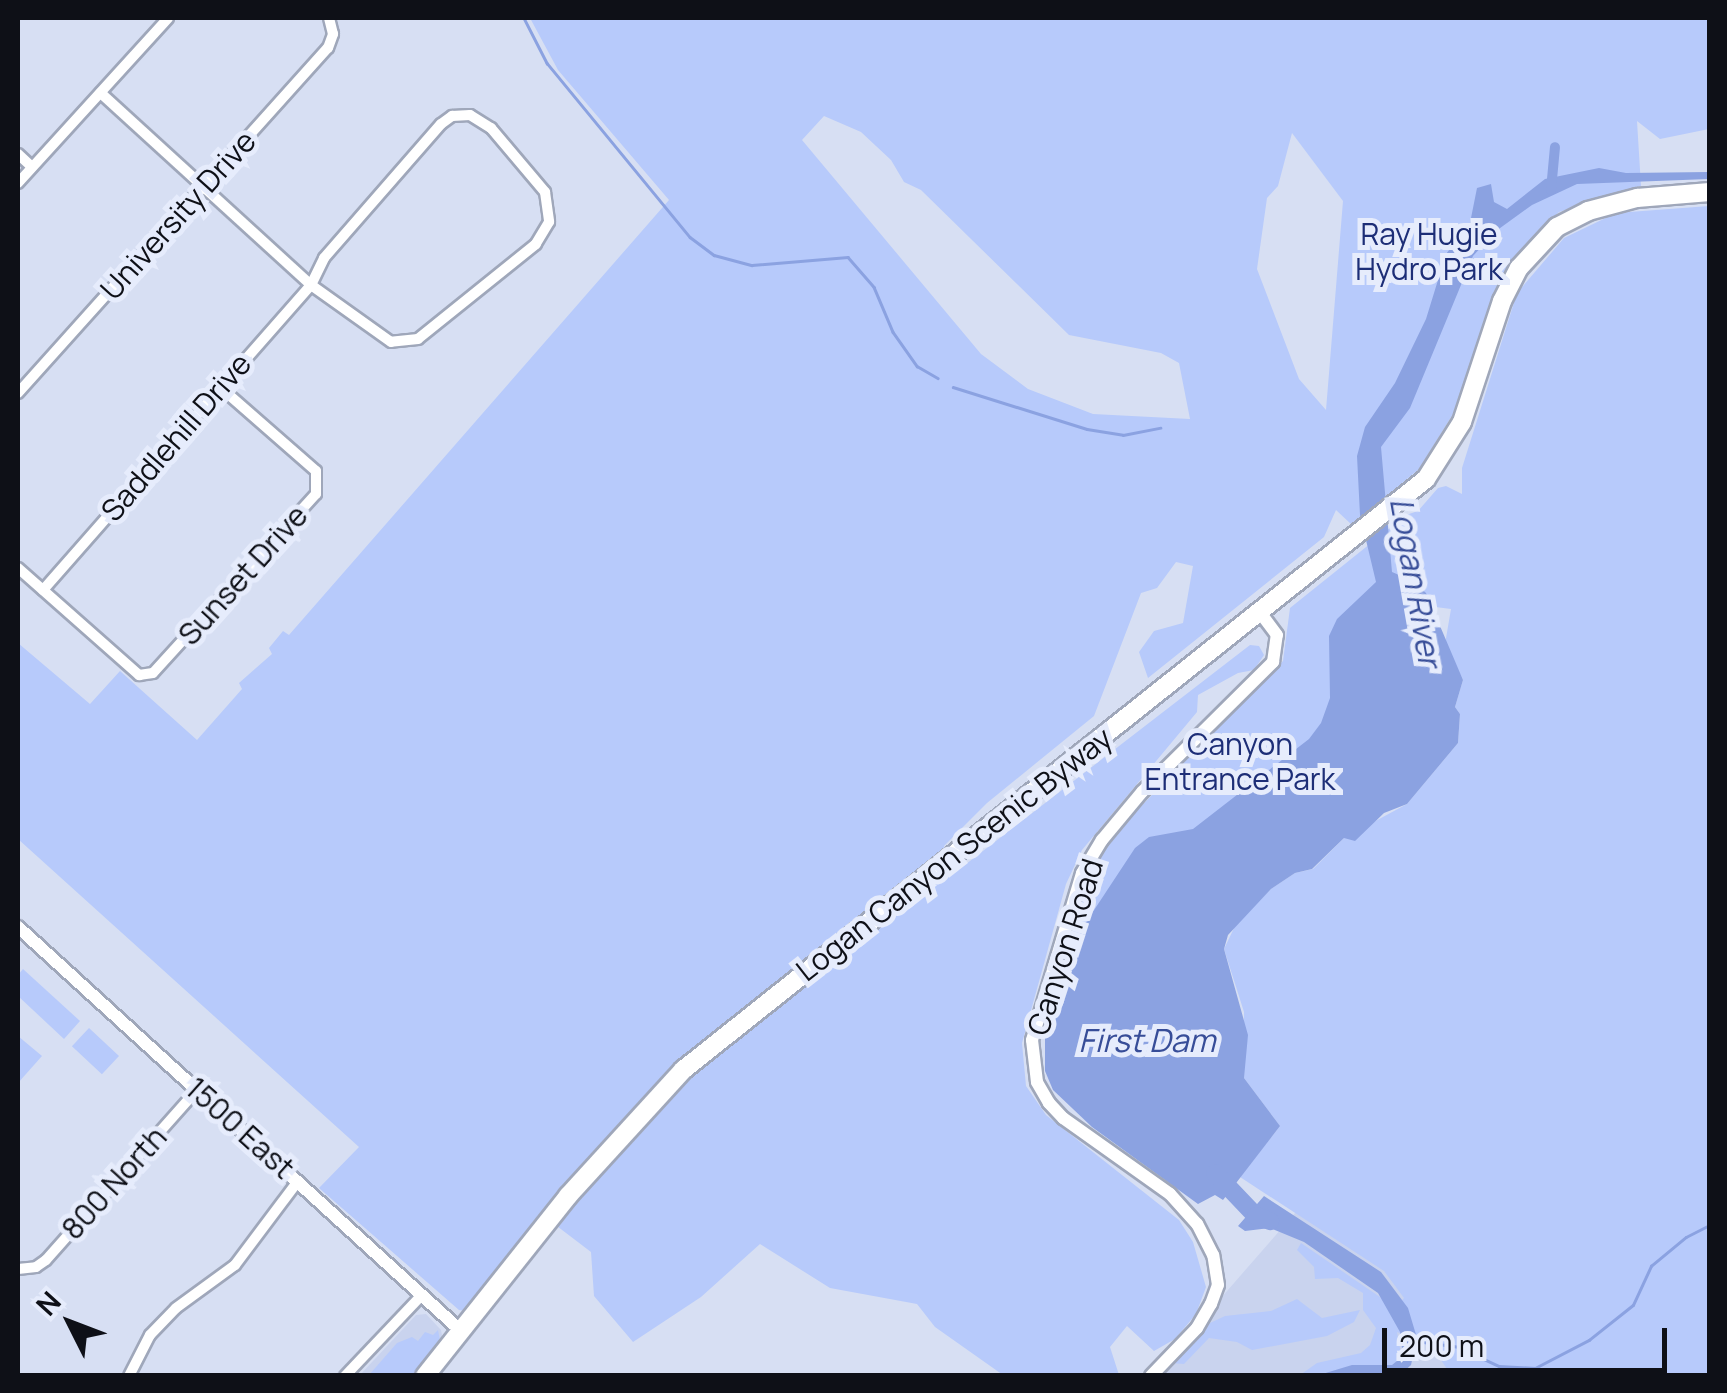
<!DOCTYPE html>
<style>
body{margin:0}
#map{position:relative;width:1727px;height:1393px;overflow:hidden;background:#d7dff3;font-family:Manrope,sans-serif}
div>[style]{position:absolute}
.built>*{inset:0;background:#c9d3ee}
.green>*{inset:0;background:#b7cafb;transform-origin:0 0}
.water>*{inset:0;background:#8ba2e1}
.stream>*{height:2.5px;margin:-1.25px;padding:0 1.25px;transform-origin:1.25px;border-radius:1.25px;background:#8ba2e1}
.canal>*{height:10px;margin:-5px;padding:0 5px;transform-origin:5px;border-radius:5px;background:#8ba2e1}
.river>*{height:18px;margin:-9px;padding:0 9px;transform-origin:9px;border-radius:9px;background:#8ba2e1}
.roads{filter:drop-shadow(2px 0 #9fa7ba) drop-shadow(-2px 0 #9fa7ba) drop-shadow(0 2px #9fa7ba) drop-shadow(0 -2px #9fa7ba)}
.minor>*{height:10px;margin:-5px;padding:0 5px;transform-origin:5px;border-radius:5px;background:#fff}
.tertiary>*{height:12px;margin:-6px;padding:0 6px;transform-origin:6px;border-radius:6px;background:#fff}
.primary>*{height:18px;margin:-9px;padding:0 9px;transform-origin:9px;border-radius:9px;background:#fff}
span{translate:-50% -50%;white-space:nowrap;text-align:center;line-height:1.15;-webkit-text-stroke:10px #e6ecfc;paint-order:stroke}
.street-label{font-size:30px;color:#0e1017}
.park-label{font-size:30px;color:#1d2e77}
.water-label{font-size:32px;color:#374d98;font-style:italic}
.frame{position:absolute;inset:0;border:20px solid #0e1017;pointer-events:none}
.north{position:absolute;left:20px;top:1273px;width:100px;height:100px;-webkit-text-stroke:8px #e6ecfc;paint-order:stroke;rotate:312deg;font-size:28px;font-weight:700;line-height:40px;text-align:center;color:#0e1017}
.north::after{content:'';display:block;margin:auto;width:35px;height:45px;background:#0e1017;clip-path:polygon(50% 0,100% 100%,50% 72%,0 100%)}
.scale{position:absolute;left:1382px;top:1328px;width:285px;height:45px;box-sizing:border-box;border:5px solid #0e1017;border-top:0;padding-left:12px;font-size:30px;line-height:35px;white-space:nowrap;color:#0e1017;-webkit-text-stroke:8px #e6ecfc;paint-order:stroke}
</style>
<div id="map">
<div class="built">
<i style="clip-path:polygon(1256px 1065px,1480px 1375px,1153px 1376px,1302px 1205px)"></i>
<i style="clip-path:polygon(426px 1314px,441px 1330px,443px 1341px,415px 1375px,359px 1376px,416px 1315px)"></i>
</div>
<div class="green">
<i style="clip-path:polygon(evenodd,530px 18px,1709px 18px,1709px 129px,1660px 139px,1637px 121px,1641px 186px,1559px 212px,1524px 247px,1488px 314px,1453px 414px,1419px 469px,1352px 525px,1336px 510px,1324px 537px,1148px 678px,1139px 652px,1154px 631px,1183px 623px,1193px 566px,1176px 562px,1157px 588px,1141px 593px,1094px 716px,987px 803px,944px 846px,957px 871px,1250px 645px,1259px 646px,1264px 655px,1254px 670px,1238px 673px,1198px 695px,1197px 712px,1082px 850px,1066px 884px,1022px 1043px,1026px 1086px,1046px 1115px,1179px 1220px,1193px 1242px,1206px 1287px,1196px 1314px,1175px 1339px,1154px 1351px,1127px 1326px,1110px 1347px,1119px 1375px,1003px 1375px,935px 1327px,917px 1304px,830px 1288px,760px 1244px,701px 1297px,633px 1342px,594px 1296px,591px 1252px,545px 1217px,465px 1311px,459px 1310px,319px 1188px,359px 1147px,18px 839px,18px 643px,90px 704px,120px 671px,197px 740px,242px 689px,239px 683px,272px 654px,269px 648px,283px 631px,289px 635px,669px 200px,558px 70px,530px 18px,824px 116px,861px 132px,891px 160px,904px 182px,921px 190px,1069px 335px,1161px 353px,1179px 363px,1190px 419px,1093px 414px,1028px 389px,981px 354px,802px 140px,824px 116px,530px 18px,1292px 133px,1343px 201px,1326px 410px,1299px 379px,1257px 269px,1267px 198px,1278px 186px,1292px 133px)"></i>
<i style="clip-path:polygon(1709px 206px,1709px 1375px,1451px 1375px,1433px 1348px,1397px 1332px,1401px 1354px,1393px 1367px,1346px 1375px,1300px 1375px,1317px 1363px,1361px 1353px,1370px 1345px,1376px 1328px,1363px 1310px,1363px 1293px,1338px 1278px,1315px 1279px,1314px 1267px,1297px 1250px,1301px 1243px,1396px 1308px,1404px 1298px,1384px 1271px,1240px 1177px,1280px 1126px,1244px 1078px,1244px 1012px,1224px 949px,1235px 926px,1271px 889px,1295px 873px,1313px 869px,1344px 838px,1407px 804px,1458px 743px,1460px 714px,1455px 707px,1463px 680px,1445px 644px,1451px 609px,1428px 606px,1331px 726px,1076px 948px,1064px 944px,1076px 906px,1092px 867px,1112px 836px,1283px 661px,1290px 608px,1406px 515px,1418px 511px,1438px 488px,1446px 486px,1462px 494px,1462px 468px,1517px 293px,1564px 238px,1616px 213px)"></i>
<i style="clip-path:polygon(23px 969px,80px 1021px,64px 1039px,18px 996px,18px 975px)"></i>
<i style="left:89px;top:1028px;width:41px;height:25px;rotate:43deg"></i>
<i style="clip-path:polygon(18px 1036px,42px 1056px,18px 1083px)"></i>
<i style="clip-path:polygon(1297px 1299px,1322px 1318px,1360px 1310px,1354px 1322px,1327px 1336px,1252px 1350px,1237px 1342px,1209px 1338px,1184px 1364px,1171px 1363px,1210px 1323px,1225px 1316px,1271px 1311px)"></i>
<i style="clip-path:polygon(438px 1330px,440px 1340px,413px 1375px,369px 1375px,397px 1343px,412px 1337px,418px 1341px,425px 1332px,433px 1335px)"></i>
</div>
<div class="water">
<i style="clip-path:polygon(1599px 168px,1626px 173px,1709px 172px,1709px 179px,1577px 184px,1532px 205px,1496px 231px,1473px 256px,1410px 408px,1381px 447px,1392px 572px,1413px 581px,1426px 593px,1463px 680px,1455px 707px,1460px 714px,1458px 743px,1407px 804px,1384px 813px,1355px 841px,1344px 838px,1312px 869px,1295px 873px,1271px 889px,1228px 935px,1224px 949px,1248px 1035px,1244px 1078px,1280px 1126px,1223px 1200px,1215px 1195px,1198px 1204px,1092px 1127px,1053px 1090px,1045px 1071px,1045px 1031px,1056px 986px,1075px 939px,1135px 848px,1149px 837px,1193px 829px,1309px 739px,1321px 723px,1330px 698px,1329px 636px,1337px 619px,1376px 582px,1360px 515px,1357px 456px,1365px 427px,1395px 383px,1426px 319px,1446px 254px,1470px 223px,1477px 188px,1491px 184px,1494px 202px,1507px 209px,1545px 179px)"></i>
<i style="clip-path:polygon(1264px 1196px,1381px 1272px,1408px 1308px,1417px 1338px,1411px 1365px,1400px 1375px,1319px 1375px,1352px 1365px,1392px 1365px,1403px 1356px,1400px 1332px,1378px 1293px,1304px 1242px,1270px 1228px,1245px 1231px,1238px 1226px)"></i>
</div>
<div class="stream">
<i style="left:524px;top:18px;width:51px;rotate:62.9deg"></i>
<i style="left:547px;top:63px;width:225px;rotate:50.6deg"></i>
<i style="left:690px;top:237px;width:30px;rotate:37deg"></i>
<i style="left:714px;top:255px;width:39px;rotate:15deg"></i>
<i style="left:752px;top:265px;width:96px;rotate:-4.8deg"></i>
<i style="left:848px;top:257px;width:40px;rotate:49deg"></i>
<i style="left:874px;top:287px;width:49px;rotate:67.1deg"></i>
<i style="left:893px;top:332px;width:42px;rotate:54.8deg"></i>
<i style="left:917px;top:366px;width:24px;rotate:30deg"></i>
<i style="left:953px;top:387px;width:140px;rotate:17.4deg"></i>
<i style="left:1087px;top:429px;width:36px;rotate:9deg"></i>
<i style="left:1123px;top:435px;width:38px;rotate:-11deg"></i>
<i style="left:1414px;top:1346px;width:11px;rotate:-22deg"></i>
<i style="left:1424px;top:1342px;width:34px;rotate:8deg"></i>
<i style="left:1458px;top:1347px;width:45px;rotate:24.9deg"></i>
<i style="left:1499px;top:1366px;width:36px;rotate:3deg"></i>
<i style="left:1535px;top:1368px;width:61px;rotate:-27.4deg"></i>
<i style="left:1589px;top:1340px;width:56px;rotate:-38.5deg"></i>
<i style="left:1633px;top:1305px;width:43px;rotate:-65.2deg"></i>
<i style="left:1651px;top:1266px;width:45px;rotate:-39.6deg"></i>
<i style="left:1686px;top:1237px;width:27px;rotate:-27deg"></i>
</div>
<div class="canal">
<i style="left:1551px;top:190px;width:43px;rotate:-84.7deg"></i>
</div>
<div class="river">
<i style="left:1215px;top:1173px;width:59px;rotate:46.4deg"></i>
<i style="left:1256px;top:1216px;width:15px;rotate:20deg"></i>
</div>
<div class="roads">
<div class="minor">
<i style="left:18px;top:154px;width:19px;rotate:43deg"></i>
<i style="left:18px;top:183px;width:223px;rotate:-47.7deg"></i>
<i style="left:18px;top:393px;width:464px;rotate:-48.1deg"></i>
<i style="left:328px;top:48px;width:15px;rotate:-70deg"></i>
<i style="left:333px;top:34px;width:16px;rotate:-104deg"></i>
<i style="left:18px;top:568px;width:162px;rotate:41.5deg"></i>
<i style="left:139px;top:675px;width:14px;rotate:-8deg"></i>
<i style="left:153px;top:673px;width:242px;rotate:-47.7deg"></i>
<i style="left:316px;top:494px;width:23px;rotate:-90deg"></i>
<i style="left:316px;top:471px;width:128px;rotate:-138.8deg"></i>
<i style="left:43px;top:590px;width:406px;rotate:-48.7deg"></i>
<i style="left:311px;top:285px;width:30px;rotate:-64deg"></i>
<i style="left:324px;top:258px;width:178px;rotate:-48.9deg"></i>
<i style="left:441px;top:124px;width:14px;rotate:-36deg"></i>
<i style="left:452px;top:116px;width:18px;rotate:-3deg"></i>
<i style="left:470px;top:115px;width:25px;rotate:32deg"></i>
<i style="left:491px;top:128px;width:84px;rotate:49.8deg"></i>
<i style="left:545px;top:192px;width:30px;rotate:82deg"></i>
<i style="left:549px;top:222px;width:26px;rotate:121deg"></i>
<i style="left:536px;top:244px;width:151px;rotate:141.2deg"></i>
<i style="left:418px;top:339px;width:27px;rotate:174deg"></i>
<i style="left:391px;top:342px;width:98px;rotate:-144.5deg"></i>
<i style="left:311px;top:285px;width:285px;rotate:-137.6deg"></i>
<i style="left:18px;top:1269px;width:18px;rotate:-6deg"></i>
<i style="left:36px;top:1267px;width:12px;rotate:-35deg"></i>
<i style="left:46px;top:1260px;width:229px;rotate:-48.4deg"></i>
<i style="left:129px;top:1376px;width:46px;rotate:-62.9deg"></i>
<i style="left:150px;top:1335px;width:37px;rotate:-46deg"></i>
<i style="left:176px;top:1308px;width:73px;rotate:-36.1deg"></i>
<i style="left:235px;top:1265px;width:105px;rotate:-53.1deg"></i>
<i style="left:345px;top:1376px;width:112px;rotate:-46.5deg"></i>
</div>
<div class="tertiary">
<i style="left:18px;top:927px;width:600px;rotate:42.36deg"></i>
<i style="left:1151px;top:1376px;width:66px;rotate:-46.2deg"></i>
<i style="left:1197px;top:1328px;width:28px;rotate:-60deg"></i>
<i style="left:1211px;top:1304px;width:20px;rotate:-70deg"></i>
<i style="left:1218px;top:1285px;width:30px;rotate:-99deg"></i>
<i style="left:1213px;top:1255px;width:35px;rotate:-117deg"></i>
<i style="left:1197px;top:1224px;width:40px;rotate:-132deg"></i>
<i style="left:1170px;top:1194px;width:131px;rotate:-144.6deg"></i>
<i style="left:1063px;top:1118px;width:21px;rotate:-133deg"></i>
<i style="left:1049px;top:1103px;width:24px;rotate:-120deg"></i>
<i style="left:1037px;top:1082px;width:42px;rotate:-96.8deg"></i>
<i style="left:1032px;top:1040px;width:174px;rotate:-73.3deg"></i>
<i style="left:1082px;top:873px;width:39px;rotate:-59deg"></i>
<i style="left:1102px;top:840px;width:62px;rotate:-50.2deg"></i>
<i style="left:1142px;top:792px;width:185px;rotate:-44.8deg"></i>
<i style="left:1273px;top:662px;width:27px;rotate:-82deg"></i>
<i style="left:1277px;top:635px;width:26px;rotate:-127deg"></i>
</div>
<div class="primary">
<i style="left:425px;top:1376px;width:230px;rotate:-51.5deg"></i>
<i style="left:568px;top:1196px;width:171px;rotate:-47.6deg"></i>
<i style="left:683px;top:1070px;width:949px;rotate:-38.5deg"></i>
<i style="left:1426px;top:479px;width:67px;rotate:-57.7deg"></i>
<i style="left:1462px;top:422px;width:127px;rotate:-71.7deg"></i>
<i style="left:1502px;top:301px;width:37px;rotate:-63deg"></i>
<i style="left:1519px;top:268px;width:56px;rotate:-47.2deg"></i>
<i style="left:1557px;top:227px;width:35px;rotate:-27deg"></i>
<i style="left:1588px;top:211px;width:51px;rotate:-14.9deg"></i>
<i style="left:1637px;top:198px;width:73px;rotate:-4.7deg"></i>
</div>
</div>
<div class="street-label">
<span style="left:178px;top:215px;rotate:-48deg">University Drive</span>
<span style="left:176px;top:437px;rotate:-49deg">Saddlehill Drive</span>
<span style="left:243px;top:575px;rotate:-48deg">Sunset Drive</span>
<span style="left:954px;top:854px;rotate:-38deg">Logan Canyon Scenic Byway</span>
<span style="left:1065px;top:947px;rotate:-72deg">Canyon Road</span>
<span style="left:240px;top:1128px;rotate:42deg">1500 East</span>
<span style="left:114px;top:1183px;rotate:-48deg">800 North</span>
</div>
<div class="park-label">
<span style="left:1429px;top:251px">Ray Hugie<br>Hydro Park</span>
<span style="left:1240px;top:761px">Canyon<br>Entrance Park</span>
</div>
<div class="water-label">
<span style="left:1416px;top:582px;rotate:80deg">Logan River</span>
<span style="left:1147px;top:1040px">First Dam</span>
</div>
<div class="frame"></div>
<div class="north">N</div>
<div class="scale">200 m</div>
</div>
